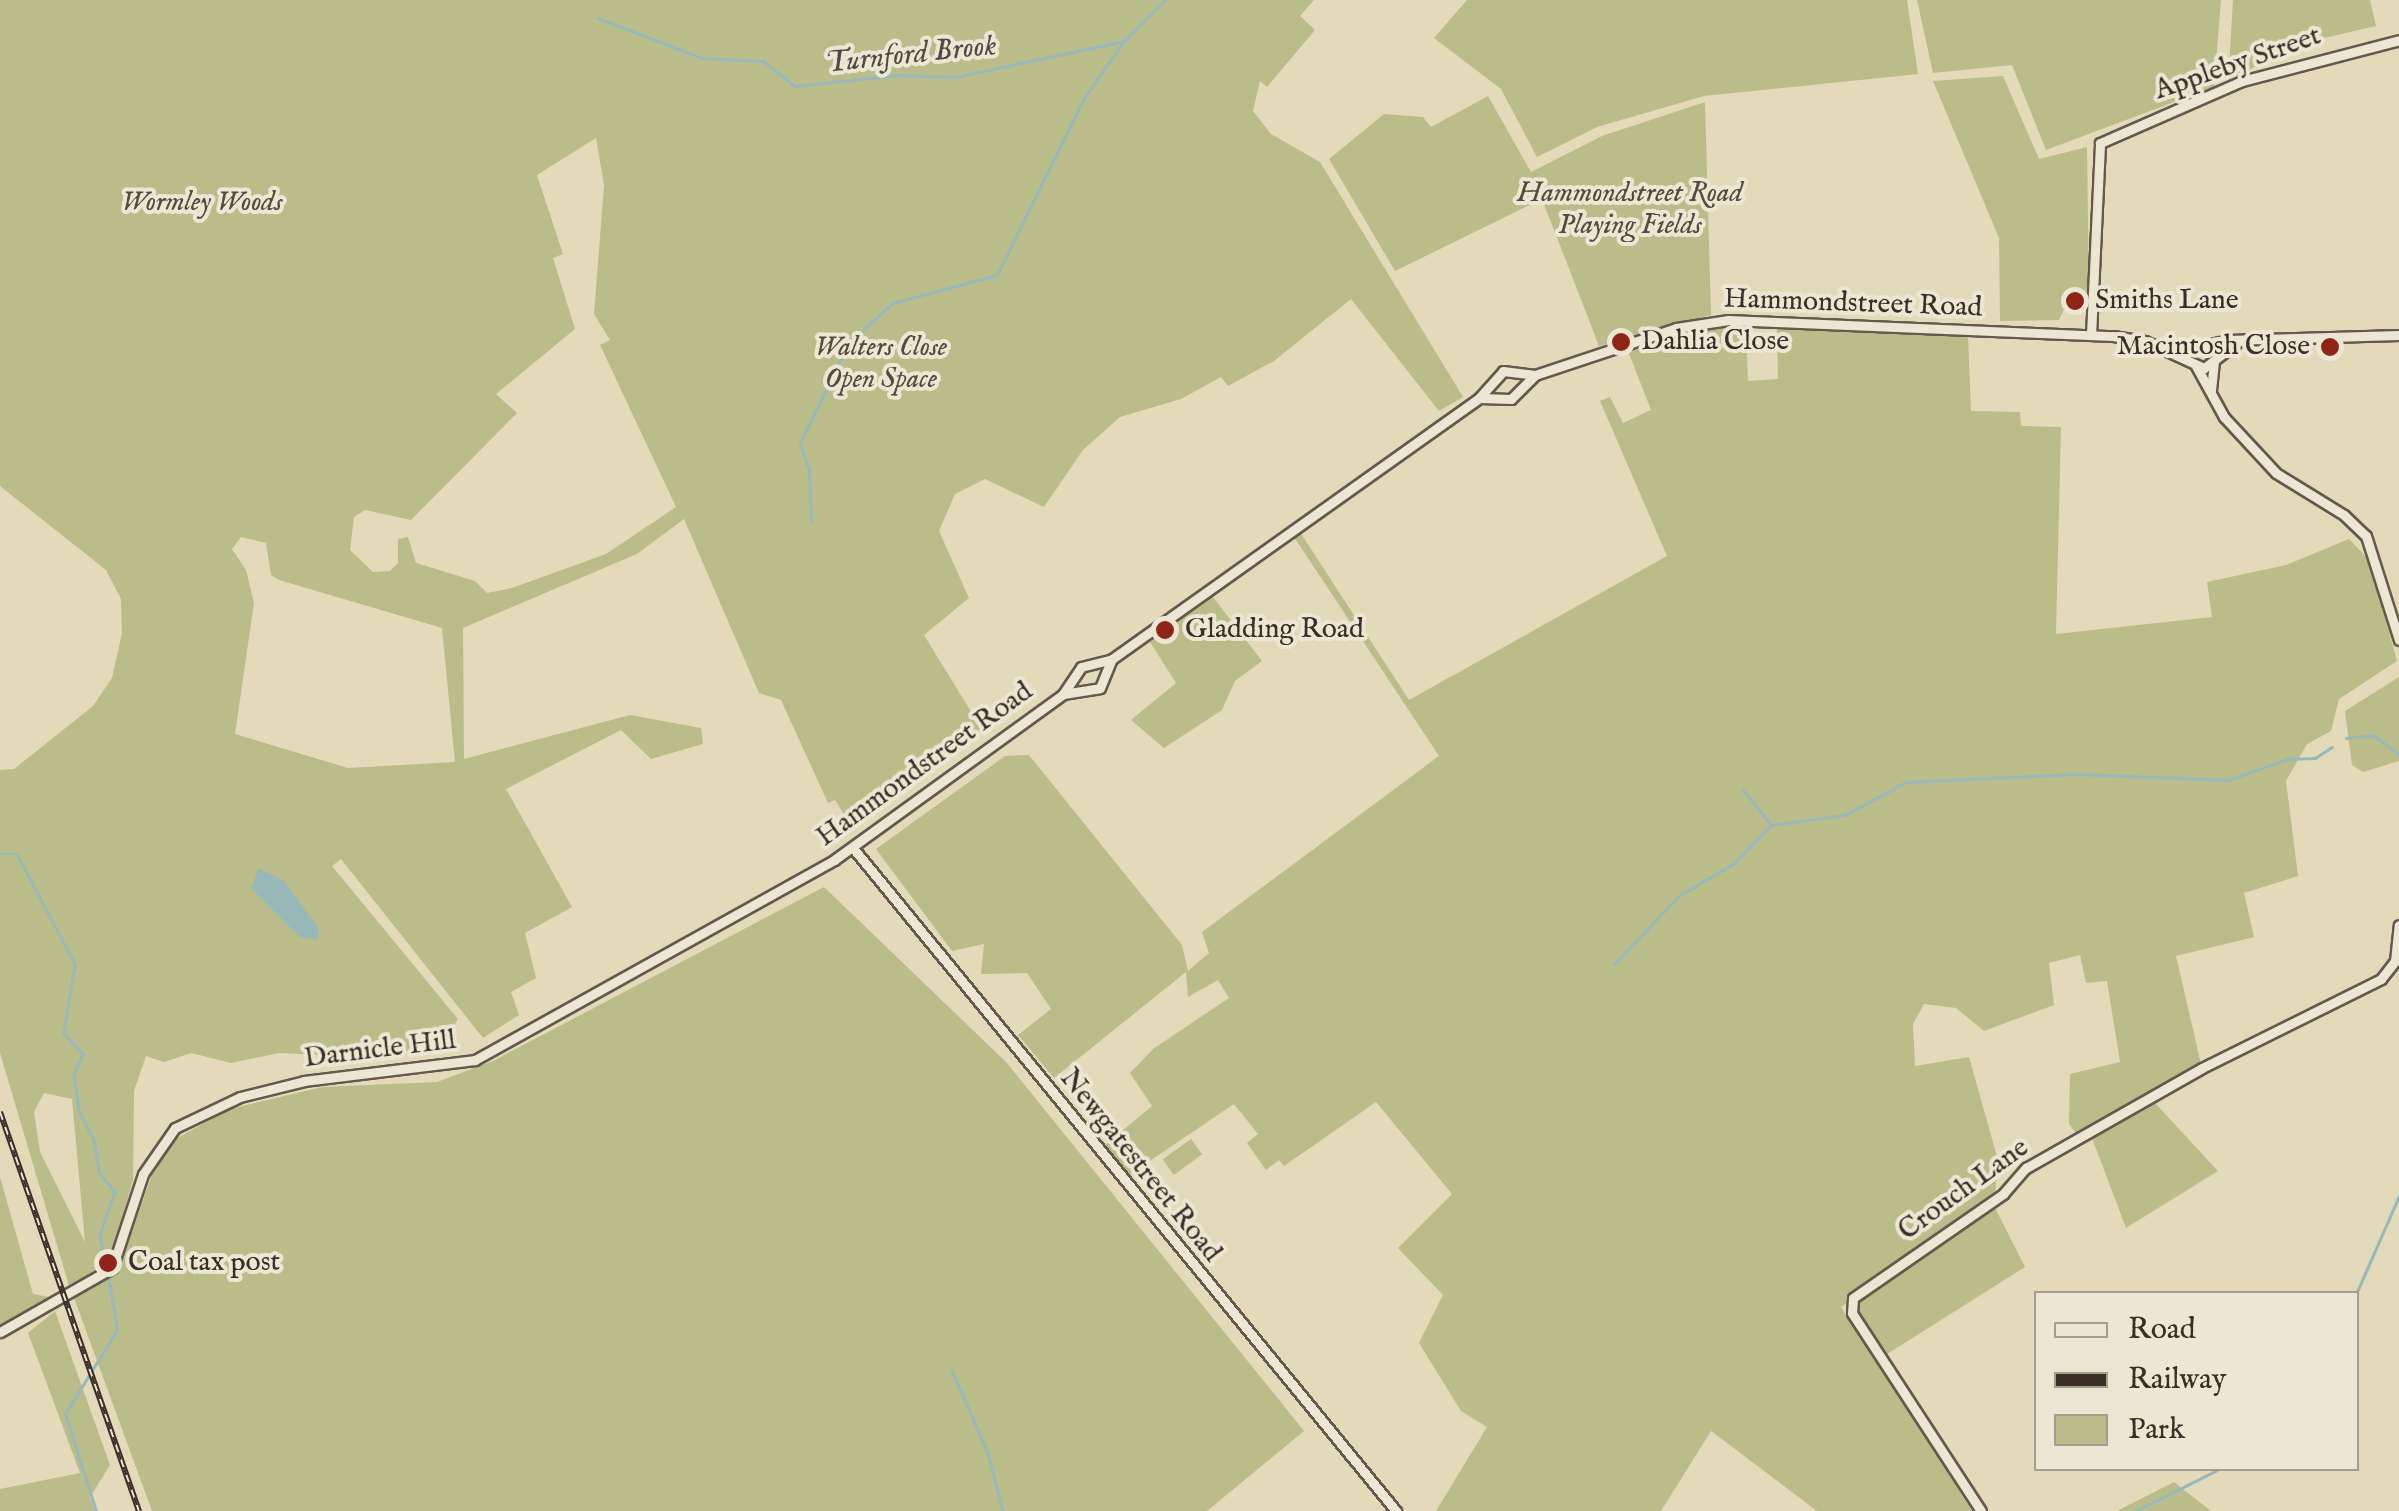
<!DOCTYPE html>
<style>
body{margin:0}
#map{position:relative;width:2399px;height:1511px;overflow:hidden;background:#e2dab9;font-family:"IM FELL English",serif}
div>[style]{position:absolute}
.green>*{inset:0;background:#babd8a;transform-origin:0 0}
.water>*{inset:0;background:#99b8ba}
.stream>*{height:2.5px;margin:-1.25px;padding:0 1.25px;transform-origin:1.25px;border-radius:1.25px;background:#99b8ba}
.roads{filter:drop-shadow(2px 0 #65594c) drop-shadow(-2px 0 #65594c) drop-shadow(0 2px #65594c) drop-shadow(0 -2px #65594c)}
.tertiary>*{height:9px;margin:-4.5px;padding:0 4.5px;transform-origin:4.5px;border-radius:4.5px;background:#ece7d2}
.rail>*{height:6px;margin-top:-3px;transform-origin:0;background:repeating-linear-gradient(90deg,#ece7d2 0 8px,#3b2e28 0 16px);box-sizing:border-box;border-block:2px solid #3b2e28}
.dots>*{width:28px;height:28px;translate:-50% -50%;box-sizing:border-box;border:5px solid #ece7d2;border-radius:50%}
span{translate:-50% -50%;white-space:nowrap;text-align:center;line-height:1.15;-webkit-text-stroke:8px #ece7d2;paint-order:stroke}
.street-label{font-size:28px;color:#3b2e28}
.park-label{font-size:28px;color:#544b3c;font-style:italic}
.poi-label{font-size:28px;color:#3b2e28}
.left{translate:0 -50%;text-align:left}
.right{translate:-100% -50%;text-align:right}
.water-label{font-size:30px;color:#4e4a45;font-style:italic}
.legend{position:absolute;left:2034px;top:1291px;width:325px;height:180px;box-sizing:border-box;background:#ece7d2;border:2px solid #a59d8e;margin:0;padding:12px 18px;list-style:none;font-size:30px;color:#3b2e28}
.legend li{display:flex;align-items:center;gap:20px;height:50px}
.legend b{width:50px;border:2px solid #a59d8e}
</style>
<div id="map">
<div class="green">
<i style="clip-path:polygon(evenodd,0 0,1314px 0,1300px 16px,1315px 30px,1267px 87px,1260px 81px,1253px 111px,1271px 134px,1320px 162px,1463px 397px,1439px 411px,1351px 299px,1274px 361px,1228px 386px,1221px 377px,1181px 399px,1120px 417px,1083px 450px,1044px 507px,985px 479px,955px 494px,939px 531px,969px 598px,924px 635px,983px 731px,854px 830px,835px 800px,828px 803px,781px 700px,759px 693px,684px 519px,637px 554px,463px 628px,464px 759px,630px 715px,701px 728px,703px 744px,651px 759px,621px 730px,506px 789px,572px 907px,525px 933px,536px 978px,511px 992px,519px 1015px,483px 1038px,341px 859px,332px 866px,458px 1019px,443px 1043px,381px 1058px,279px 1053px,231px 1063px,191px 1053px,164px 1062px,146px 1056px,134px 1091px,133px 1180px,111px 1257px,70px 1289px,0 1053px,0 770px,14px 769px,93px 706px,112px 678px,122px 633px,121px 599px,106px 570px,0 486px,0 0,596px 138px,604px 185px,594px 314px,610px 340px,600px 345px,676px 507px,606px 554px,512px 588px,487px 593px,475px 581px,416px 563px,408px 537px,398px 539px,398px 563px,390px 571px,373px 572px,350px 550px,354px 517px,365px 510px,411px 520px,517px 413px,496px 394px,575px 329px,553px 258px,563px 254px,537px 175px,596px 138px,0 0,241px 537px,266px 543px,271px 575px,279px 580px,442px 628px,455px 762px,348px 768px,235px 734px,254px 603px,246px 570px,232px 549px,241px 537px,0 0,44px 1093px,72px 1099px,85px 1242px,40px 1152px,34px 1112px,44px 1093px)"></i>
<i style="clip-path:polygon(1467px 0,1907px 0,1918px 74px,1704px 96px,1597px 127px,1537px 157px,1501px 89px,1434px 38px)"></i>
<i style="clip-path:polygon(1917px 0,2221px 0,2214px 87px,2046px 150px,2012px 65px,1933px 73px)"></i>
<i style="clip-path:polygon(2233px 0,2370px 0,2376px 26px,2286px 47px,2228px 83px)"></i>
<i style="clip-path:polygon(2003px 76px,2039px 159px,2087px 147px,2089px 297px,2065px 307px,2059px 320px,2000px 321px,1999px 238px,1933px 81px)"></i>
<i style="clip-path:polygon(1488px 96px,1531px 172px,1602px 136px,1705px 102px,1711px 315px,1599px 346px,1542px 199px,1395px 271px,1329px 159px,1384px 114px,1423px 117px,1431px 127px)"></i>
<i style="clip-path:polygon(1746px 327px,1748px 381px,1778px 379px,1777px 329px,1968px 336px,1971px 411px,2020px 412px,2021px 426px,2061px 427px,2056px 634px,2212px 617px,2207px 582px,2286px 565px,2349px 539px,2369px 560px,2397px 661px,2339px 699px,2331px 731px,2307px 744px,2286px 781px,2298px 876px,2244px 893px,2254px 937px,2176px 956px,2201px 1064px,2076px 1133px,2069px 1124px,2070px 1074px,2120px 1062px,2107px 981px,2086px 983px,2080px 955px,2049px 963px,2054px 1005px,1984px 1031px,1956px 1008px,1924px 1004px,1913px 1024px,1915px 1066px,1969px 1057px,1998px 1160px,1995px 1194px,1841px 1307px,1972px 1511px,1817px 1511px,1711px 1431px,1661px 1511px,1436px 1511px,1487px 1427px,1461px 1411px,1419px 1343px,1443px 1295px,1398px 1248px,1452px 1194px,1376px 1102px,1284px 1166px,1279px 1160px,1266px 1170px,1247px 1143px,1258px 1134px,1234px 1104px,1129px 1175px,1104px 1146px,1152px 1106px,1130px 1073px,1153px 1049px,1229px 998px,1218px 980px,1188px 997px,1186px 972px,1054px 1078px,1018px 1035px,1051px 1009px,1027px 973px,981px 974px,984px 944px,952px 951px,876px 849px,1005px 756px,1029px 755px,1182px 945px,1188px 971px,1209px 953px,1202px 932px,1439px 756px,1294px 537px,1300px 532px,1409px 700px,1667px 556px,1600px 401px,1610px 397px,1623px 423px,1651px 410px,1628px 351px,1705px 329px)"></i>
<i style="clip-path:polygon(1213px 597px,1262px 661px,1235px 681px,1222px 710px,1164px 748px,1131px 720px,1176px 683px,1150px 642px)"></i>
<i style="clip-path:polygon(2399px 677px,2399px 761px,2363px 772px,2352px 765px,2345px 711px)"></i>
<i style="clip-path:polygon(824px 887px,1007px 1063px,1304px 1431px,1207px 1511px,152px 1511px,74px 1298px,115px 1271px,123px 1258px,158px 1157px,170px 1142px,230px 1109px,322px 1087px,437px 1082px,493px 1061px)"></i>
<i style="clip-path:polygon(2154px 1102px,2218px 1171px,2126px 1228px,2092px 1138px)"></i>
<i style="left:1191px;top:1139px;width:19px;height:35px;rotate:54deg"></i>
<i style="clip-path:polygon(0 1177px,33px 1294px,49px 1297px,0 1326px)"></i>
<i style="clip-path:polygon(1994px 1206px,2025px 1267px,1884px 1356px,1855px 1311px,1857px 1301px)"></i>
<i style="clip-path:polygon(55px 1311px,110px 1465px,90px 1497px,95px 1511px,0 1511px,0 1489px,80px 1473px,28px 1333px)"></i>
<i style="clip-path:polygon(2174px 1482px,2211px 1511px,2117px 1511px)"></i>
</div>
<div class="water">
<i style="clip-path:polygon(259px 868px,284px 881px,319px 929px,317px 940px,300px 937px,251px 888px)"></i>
</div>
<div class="stream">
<i style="left:598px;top:18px;width:111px;rotate:21deg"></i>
<i style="left:702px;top:58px;width:61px;rotate:2.8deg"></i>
<i style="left:763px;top:61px;width:41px;rotate:38deg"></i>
<i style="left:795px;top:86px;width:105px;rotate:-6deg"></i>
<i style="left:899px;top:75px;width:56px;rotate:2deg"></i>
<i style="left:955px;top:77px;width:173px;rotate:-12deg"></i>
<i style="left:1124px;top:41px;width:58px;rotate:-45deg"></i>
<i style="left:811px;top:521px;width:50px;rotate:-92.3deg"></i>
<i style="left:809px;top:471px;width:29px;rotate:-108deg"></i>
<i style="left:800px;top:443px;width:114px;rotate:-63.9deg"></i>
<i style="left:850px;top:341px;width:57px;rotate:-41.5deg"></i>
<i style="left:893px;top:303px;width:108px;rotate:-15.1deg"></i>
<i style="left:997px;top:275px;width:197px;rotate:-63.8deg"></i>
<i style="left:1084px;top:98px;width:70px;rotate:-54.9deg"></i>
<i style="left:2346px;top:738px;width:27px;rotate:-6deg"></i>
<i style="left:2373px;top:735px;width:32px;rotate:36deg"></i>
<i style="left:1771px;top:825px;width:75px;rotate:-7.7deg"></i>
<i style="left:1845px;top:815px;width:69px;rotate:-28.4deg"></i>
<i style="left:1906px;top:782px;width:171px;rotate:-2.7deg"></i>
<i style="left:2077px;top:774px;width:152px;rotate:2.3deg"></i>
<i style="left:2229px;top:780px;width:62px;rotate:-19.9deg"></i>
<i style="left:2287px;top:759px;width:28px;rotate:-2deg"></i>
<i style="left:2315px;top:758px;width:20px;rotate:-33deg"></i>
<i style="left:0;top:854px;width:17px"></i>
<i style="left:17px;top:854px;width:124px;rotate:62.2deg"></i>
<i style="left:75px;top:964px;width:70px;rotate:99.1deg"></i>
<i style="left:64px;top:1033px;width:28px;rotate:48deg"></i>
<i style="left:83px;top:1054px;width:22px;rotate:114deg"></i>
<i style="left:74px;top:1074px;width:36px;rotate:82deg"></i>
<i style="left:79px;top:1110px;width:37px;rotate:64deg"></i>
<i style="left:95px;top:1143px;width:29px;rotate:82deg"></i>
<i style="left:99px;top:1172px;width:26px;rotate:51deg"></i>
<i style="left:115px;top:1192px;width:46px;rotate:109.2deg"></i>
<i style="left:100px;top:1235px;width:34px;rotate:80deg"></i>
<i style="left:1614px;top:964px;width:95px;rotate:-46.3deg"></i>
<i style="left:1680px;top:895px;width:61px;rotate:-30.3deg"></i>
<i style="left:1733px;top:864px;width:54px;rotate:-45.7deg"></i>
<i style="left:1771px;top:825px;width:46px;rotate:-128.9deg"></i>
<i style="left:2356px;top:1294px;width:107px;rotate:-66.3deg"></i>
<i style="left:952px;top:1370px;width:90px;rotate:66.6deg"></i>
<i style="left:988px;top:1453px;width:60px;rotate:75.5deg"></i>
<i style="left:96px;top:1511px;width:102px;rotate:-107.7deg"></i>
<i style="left:65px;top:1414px;width:99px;rotate:-58.2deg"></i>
<i style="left:117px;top:1330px;width:56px;rotate:-99.3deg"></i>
<i style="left:2136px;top:1511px;width:95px;rotate:-26.8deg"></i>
</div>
<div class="roads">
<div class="tertiary">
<i style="left:2091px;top:335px;width:192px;rotate:-87.3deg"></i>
<i style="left:2100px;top:143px;width:155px;rotate:-23.6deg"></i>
<i style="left:2242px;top:81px;width:162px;rotate:-14.6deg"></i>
<i style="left:2174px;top:352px;width:55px;rotate:-12.5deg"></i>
<i style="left:2228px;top:340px;width:171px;rotate:-1.7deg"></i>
<i style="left:2196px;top:366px;width:58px;rotate:61.2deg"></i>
<i style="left:2224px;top:417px;width:76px;rotate:47.1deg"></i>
<i style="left:2276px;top:473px;width:80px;rotate:31.7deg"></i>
<i style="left:2344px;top:515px;width:30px;rotate:44deg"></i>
<i style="left:2366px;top:536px;width:109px;rotate:72.4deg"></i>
<i style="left:2211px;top:390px;width:28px;rotate:-84deg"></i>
<i style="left:1480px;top:398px;width:31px;rotate:2deg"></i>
<i style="left:1511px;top:399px;width:34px;rotate:-45deg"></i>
<i style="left:1063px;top:694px;width:37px;rotate:-9deg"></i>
<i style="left:1100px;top:688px;width:31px;rotate:-68deg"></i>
<i style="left:853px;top:848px;width:857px;rotate:50.68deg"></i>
<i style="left:0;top:1332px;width:129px;rotate:-29.7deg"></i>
<i style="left:112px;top:1268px;width:99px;rotate:-71.7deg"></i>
<i style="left:143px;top:1174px;width:56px;rotate:-55.2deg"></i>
<i style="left:175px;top:1128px;width:72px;rotate:-25.5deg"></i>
<i style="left:240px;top:1097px;width:66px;rotate:-14deg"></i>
<i style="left:304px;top:1081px;width:172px;rotate:-7deg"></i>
<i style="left:475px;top:1060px;width:411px;rotate:-29.1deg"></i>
<i style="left:834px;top:860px;width:283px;rotate:-35.9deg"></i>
<i style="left:1063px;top:694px;width:32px;rotate:-56deg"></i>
<i style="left:1081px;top:667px;width:32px;rotate:-14deg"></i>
<i style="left:1112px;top:659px;width:450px;rotate:-35.4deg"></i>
<i style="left:1479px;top:398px;width:36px;rotate:-48deg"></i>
<i style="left:1503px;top:371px;width:32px;rotate:7deg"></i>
<i style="left:1535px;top:375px;width:149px;rotate:-18.4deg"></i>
<i style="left:1676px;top:328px;width:53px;rotate:-8.7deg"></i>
<i style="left:1728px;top:320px;width:385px;rotate:2.4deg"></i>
<i style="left:2113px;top:336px;width:32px;rotate:9deg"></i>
<i style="left:2145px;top:341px;width:65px;rotate:24.6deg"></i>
<i style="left:2204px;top:368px;width:43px;rotate:-37.4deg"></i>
<i style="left:1981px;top:1511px;width:236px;rotate:-123.1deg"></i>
<i style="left:1852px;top:1313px;width:15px;rotate:-86deg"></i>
<i style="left:1853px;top:1298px;width:183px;rotate:-34.7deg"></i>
<i style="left:2003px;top:1194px;width:35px;rotate:-49deg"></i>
<i style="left:2026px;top:1168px;width:202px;rotate:-29.6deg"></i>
<i style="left:2202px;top:1068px;width:200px;rotate:-26.4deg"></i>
<i style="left:2381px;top:979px;width:23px;rotate:-52deg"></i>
<i style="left:2395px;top:961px;width:36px;rotate:-84deg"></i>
</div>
</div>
<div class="rail">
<i style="left:0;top:1112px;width:423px;rotate:70.8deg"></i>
</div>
<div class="dots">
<i style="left:2075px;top:301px;background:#8f2418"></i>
<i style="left:1621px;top:342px;background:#8f2418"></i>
<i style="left:2330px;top:347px;background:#8f2418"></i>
<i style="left:1165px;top:630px;background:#8f2418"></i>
<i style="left:108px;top:1263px;background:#8f2418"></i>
</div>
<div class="street-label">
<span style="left:2238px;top:64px;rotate:-19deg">Appleby Street</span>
<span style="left:1853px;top:304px;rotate:2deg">Hammondstreet Road</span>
<span style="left:925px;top:765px;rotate:-36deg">Hammondstreet Road</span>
<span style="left:380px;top:1050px;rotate:-7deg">Darnicle Hill</span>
<span style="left:1140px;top:1166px;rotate:51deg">Newgatestreet Road</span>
<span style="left:1964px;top:1190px;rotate:-36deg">Crouch Lane</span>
</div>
<div class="park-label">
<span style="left:1630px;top:210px">Hammondstreet Road<br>Playing Fields</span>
<span style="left:202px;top:203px">Wormley Woods</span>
<span style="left:881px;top:364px">Walters Close<br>Open Space</span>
</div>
<div class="poi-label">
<span class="left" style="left:2095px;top:301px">Smiths Lane</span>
<span class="left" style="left:1641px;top:342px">Dahlia Close</span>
<span class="right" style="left:2310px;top:347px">Macintosh Close</span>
<span class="left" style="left:1185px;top:630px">Gladding Road</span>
<span class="left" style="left:128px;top:1263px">Coal tax post</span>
</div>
<div class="water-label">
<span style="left:911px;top:55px;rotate:-6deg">Turnford Brook</span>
</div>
<ul class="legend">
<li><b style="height:12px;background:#ece7d2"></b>Road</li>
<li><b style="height:12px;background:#3b2e28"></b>Railway</li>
<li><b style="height:28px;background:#babd8a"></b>Park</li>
</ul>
</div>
